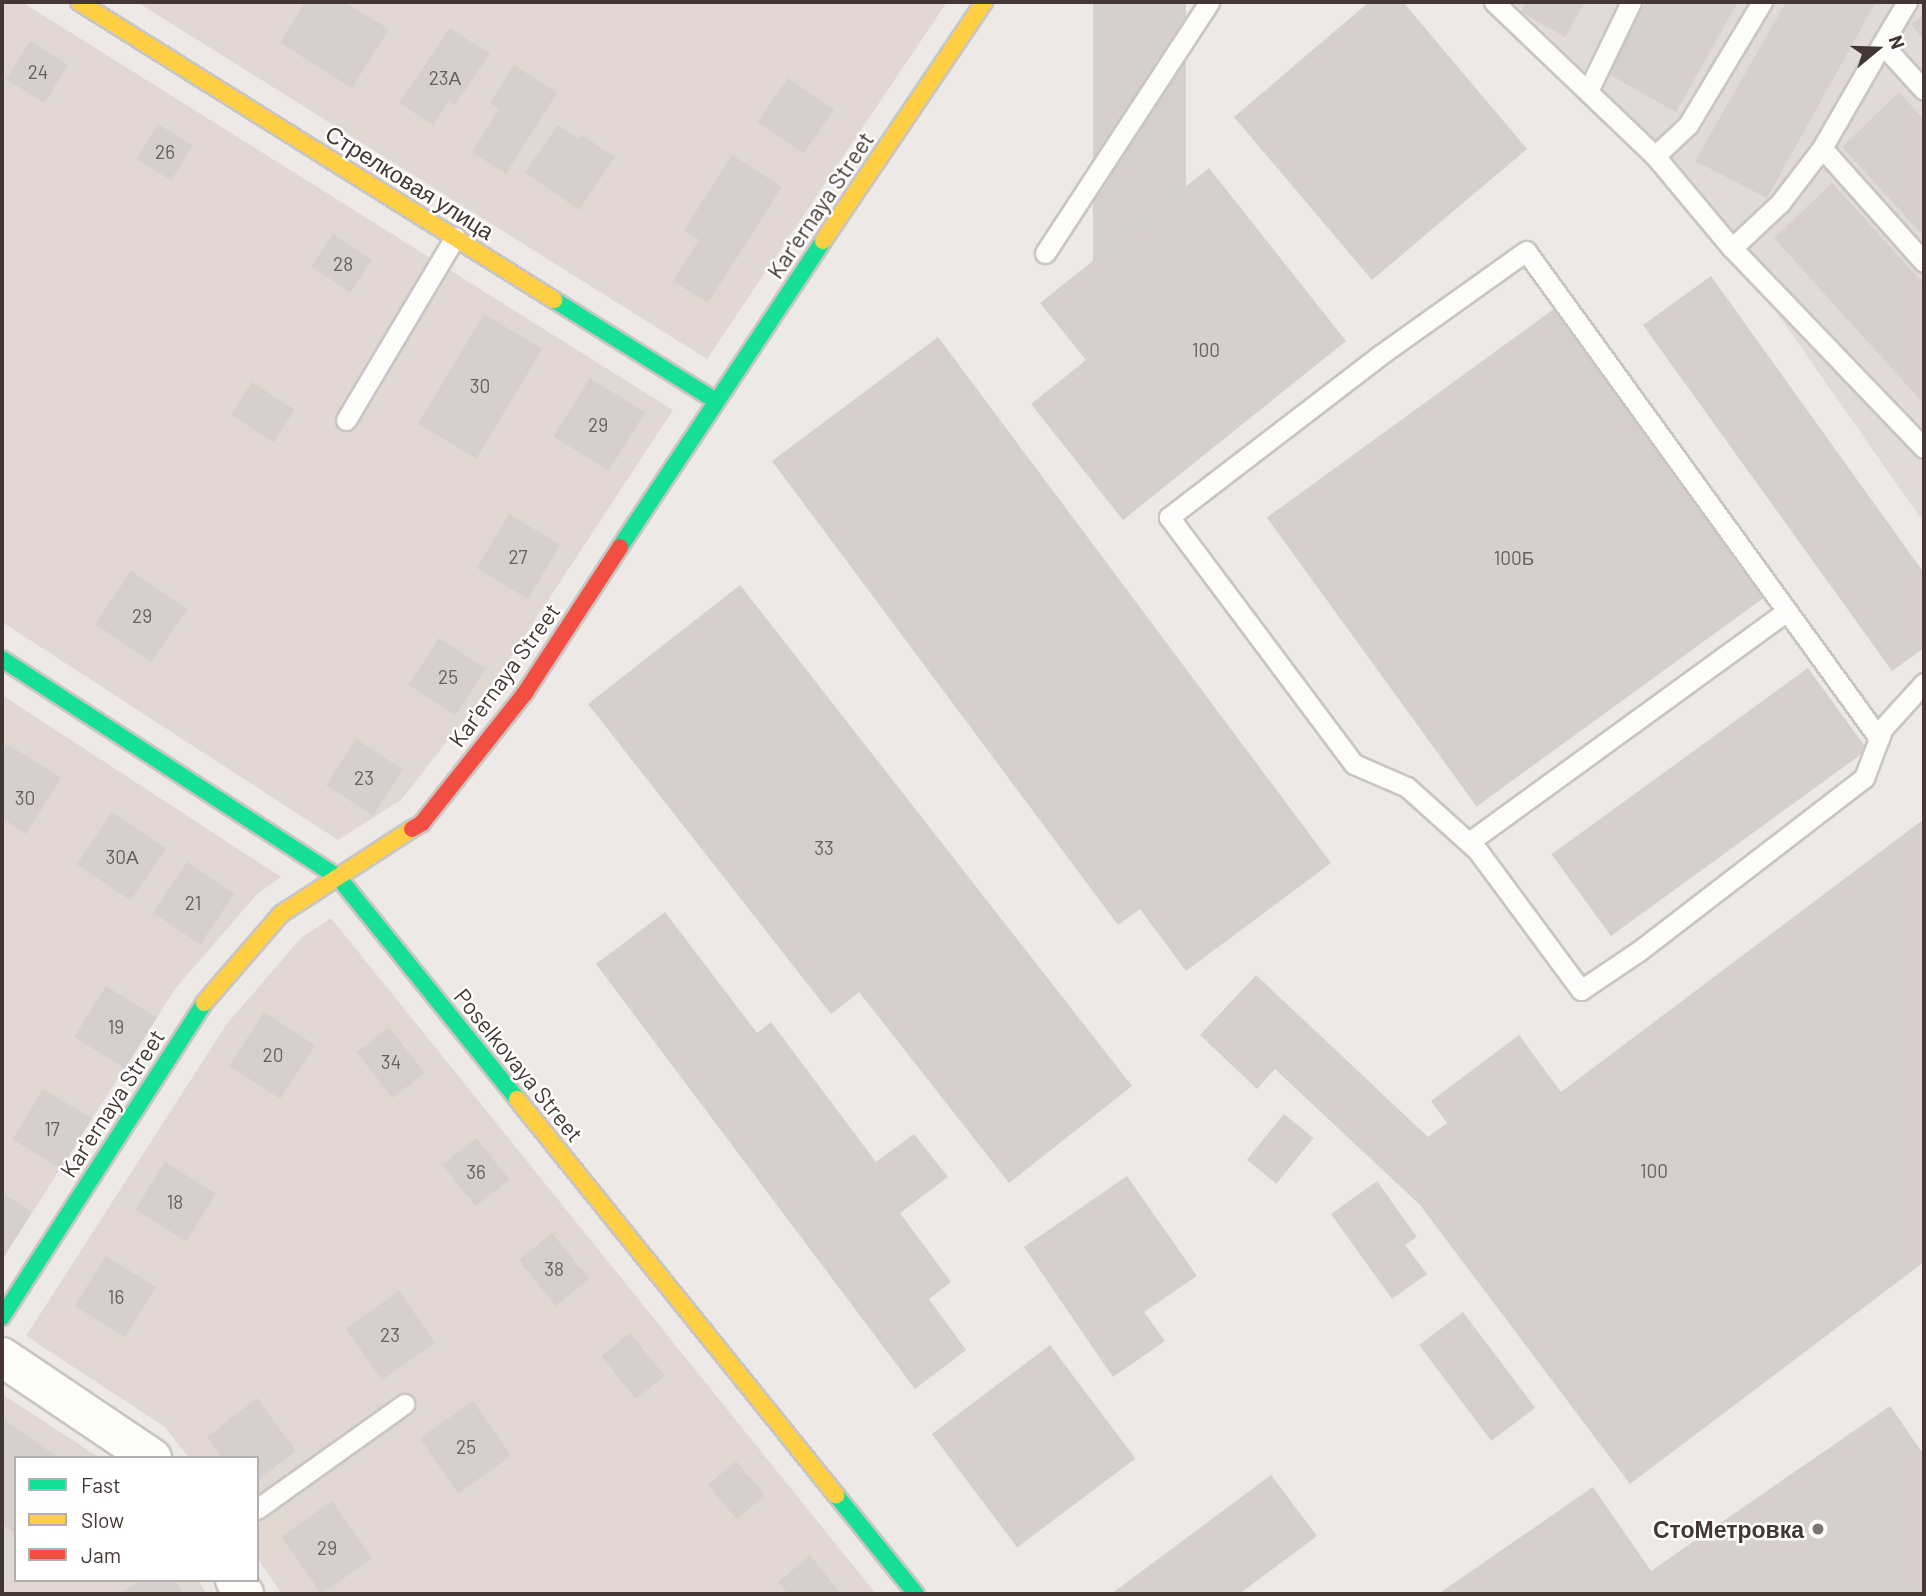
<!DOCTYPE html>
<meta charset="utf-8">
<style>
body{margin:0}
#map{position:relative;width:1926px;height:1596px;overflow:hidden;background:#ede9e7;font-family:Barlow,sans-serif}
div>[style]{position:absolute}
.residential>*{inset:0;background:#e1d8d4}
.industrial>*{inset:0;background:#e0dad8}
.building>*{inset:0;background:#d5d0ce;transform-origin:0 0}
.roads{filter:drop-shadow(2px 0 #c9c5c3) drop-shadow(-2px 0 #c9c5c3) drop-shadow(0 2px #c9c5c3) drop-shadow(0 -2px #c9c5c3)}
.lane>*{height:19px;margin:-9.5px;padding:0 9.5px;transform-origin:9.5px;border-radius:9.5px;background:#fcfcfb}
.street>*{height:38px;margin:-19px;padding:0 19px;transform-origin:19px;border-radius:19px;background:#fcfcfb}
.fast>*{height:16px;margin:-8px;padding:0 8px;transform-origin:8px;border-radius:8px;background:#16e098}
.slow>*{height:16px;margin:-8px;padding:0 8px;transform-origin:8px;border-radius:8px;background:#ffcf43}
.jam>*{height:16px;margin:-8px;padding:0 8px;transform-origin:8px;border-radius:8px;background:#f24e42}
.dots>*{width:19px;height:19px;translate:-50% -50%;box-sizing:border-box;border:4px solid #fff;border-radius:50%}
span{translate:-50% -50%;white-space:nowrap;text-align:center;line-height:1.15;-webkit-text-stroke:5px #fff;paint-order:stroke}
.number-label{font-size:19px;color:#685f5c}
.number-label span{-webkit-text-stroke-width:0}
.street-label{font-size:23px;color:#423734}
.poi-label{font-size:23px;color:#423734;font-weight:700}
.right{translate:-100% -50%;text-align:right}
.frame{position:absolute;inset:0;border:4px solid #423734;pointer-events:none}
.legend{position:absolute;left:14px;top:1456px;width:245px;height:126px;box-sizing:border-box;background:#fff;border:2px solid #b3afae;margin:0;padding:9px 12px;list-style:none;font-size:21px;color:#423734}
.legend li{display:flex;align-items:center;gap:14px;height:35px}
.legend b{width:35px;border:2px solid #b3afae}
.north{position:absolute;left:1842px;top:14px;width:70px;height:70px;-webkit-text-stroke:5px #fff;paint-order:stroke;rotate:71deg;font-size:19px;font-weight:700;line-height:28px;text-align:center;color:#423734}
.north::after{content:'';display:block;margin:auto;width:24px;height:32px;background:#423734;clip-path:polygon(50% 0,100% 100%,50% 72%,0 100%)}
</style>
<div id="map">
<div class="residential">
<i style="clip-path:polygon(2px 2px,22px 2px,673px 410px,499px 675px,401px 800px,338px 840px,2px 622px)"></i>
<i style="clip-path:polygon(137px 2px,947px 2px,707px 359px)"></i>
<i style="clip-path:polygon(2px 695px,281px 877px,257px 894px,175px 989px,2px 1260px)"></i>
<i style="clip-path:polygon(331px 918px,876px 1594px,282px 1594px,257px 1558px,257px 1458px,189px 1458px,165px 1427px,26px 1336px,226px 1025px,301px 938px)"></i>
<i style="clip-path:polygon(2px 1394px,100px 1458px,16px 1458px,16px 1580px,198px 1580px,207px 1594px,2px 1594px)"></i>
</div>
<div class="industrial">
<i style="clip-path:polygon(1513px 2px,1924px 2px,1924px 523px,1661px 147px)"></i>
</div>
<div class="building">
<i style="clip-path:polygon(305px 2px,344px 2px,389px 29px,352px 88px,280px 43px)"></i>
<i style="left:1093px;top:2px;width:93px;height:359px"></i>
<i style="clip-path:polygon(1369px 2px,1403px 2px,1527px 149px,1372px 280px,1234px 117px)"></i>
<i style="clip-path:polygon(1526px 2px,1585px 2px,1565px 37px,1521px 12px)"></i>
<i style="clip-path:polygon(1646px 2px,1738px 2px,1676px 112px,1607px 73px)"></i>
<i style="clip-path:polygon(1786px 2px,1876px 2px,1767px 198px,1695px 161px)"></i>
<i style="clip-path:polygon(1924px 14px,1924px 40px,1911px 25px)"></i>
<i style="clip-path:polygon(450px 28px,490px 54px,454px 106px,449px 101px,433px 125px,399px 103px)"></i>
<i style="left:30px;top:41px;width:45px;height:45px;rotate:32deg"></i>
<i style="clip-path:polygon(514px 65px,557px 93px,506px 174px,472px 152px,499px 109px,490px 103px)"></i>
<i style="left:788px;top:78px;width:56px;height:53px;rotate:35deg"></i>
<i style="clip-path:polygon(1899px 92px,1924px 120px,1924px 236px,1842px 147px)"></i>
<i style="left:158px;top:124px;width:41px;height:41px;rotate:32deg"></i>
<i style="clip-path:polygon(558px 125px,579px 139px,582px 135px,615px 157px,579px 210px,525px 172px)"></i>
<i style="clip-path:polygon(732px 155px,782px 187px,708px 303px,673px 281px,699px 240px,684px 230px)"></i>
<i style="clip-path:polygon(1209px 168px,1346px 341px,1123px 520px,1031px 404px,1086px 360px,1040px 303px)"></i>
<i style="clip-path:polygon(1832px 183px,1924px 284px,1924px 404px,1774px 238px)"></i>
<i style="left:333px;top:234px;width:47px;height:39px;rotate:34deg"></i>
<i style="clip-path:polygon(1711px 276px,1924px 573px,1924px 648px,1892px 671px,1643px 325px)"></i>
<i style="left:1554px;top:309px;width:357px;height:355px;rotate:54deg"></i>
<i style="left:484px;top:314px;width:68px;height:128px;rotate:31deg"></i>
<i style="clip-path:polygon(938px 337px,1331px 863px,1186px 971px,1140px 909px,1118px 925px,772px 461px)"></i>
<i style="left:590px;top:378px;width:65px;height:69px;rotate:32deg"></i>
<i style="left:252px;top:382px;width:51px;height:39px;rotate:33deg"></i>
<i style="left:509px;top:514px;width:60px;height:63px;rotate:31deg"></i>
<i style="left:131px;top:571px;width:68px;height:64px;rotate:34deg"></i>
<i style="clip-path:polygon(740px 585px,1132px 1086px,1009px 1183px,859px 992px,831px 1014px,588px 704px)"></i>
<i style="left:439px;top:638px;width:56px;height:56px;rotate:33deg"></i>
<i style="left:1808px;top:668px;width:101px;height:317px;rotate:54deg"></i>
<i style="left:356px;top:739px;width:56px;height:55px;rotate:33deg"></i>
<i style="clip-path:polygon(7px 744px,61px 778px,26px 834px,2px 818px,2px 753px)"></i>
<i style="left:112px;top:812px;width:65px;height:63px;rotate:34deg"></i>
<i style="clip-path:polygon(1924px 819px,1924px 1262px,1630px 1484px,1420px 1205px,1275px 1069px,1257px 1089px,1200px 1035px,1256px 975px,1428px 1137px,1447px 1123px,1431px 1101px,1519px 1035px,1561px 1092px)"></i>
<i style="left:187px;top:862px;width:57px;height:61px;rotate:34deg"></i>
<i style="clip-path:polygon(665px 912px,757px 1033px,771px 1022px,876px 1162px,914px 1134px,948px 1177px,900px 1213px,951px 1282px,929px 1299px,966px 1350px,915px 1389px,596px 964px)"></i>
<i style="left:106px;top:986px;width:60px;height:60px;rotate:32deg"></i>
<i style="left:264px;top:1012px;width:61px;height:64px;rotate:33deg"></i>
<i style="left:389px;top:1027px;width:58px;height:41px;rotate:52deg"></i>
<i style="left:43px;top:1089px;width:57px;height:59px;rotate:31deg"></i>
<i style="left:1284px;top:1114px;width:38px;height:59px;rotate:39deg"></i>
<i style="left:476px;top:1138px;width:53px;height:43px;rotate:51deg"></i>
<i style="left:165px;top:1162px;width:60px;height:56px;rotate:32deg"></i>
<i style="clip-path:polygon(1127px 1176px,1197px 1276px,1144px 1312px,1165px 1341px,1113px 1377px,1024px 1247px)"></i>
<i style="clip-path:polygon(1377px 1181px,1417px 1237px,1405px 1245px,1427px 1274px,1392px 1299px,1331px 1214px)"></i>
<i style="clip-path:polygon(2px 1193px,32px 1212px,2px 1260px)"></i>
<i style="left:552px;top:1233px;width:59px;height:43px;rotate:51deg"></i>
<i style="left:106px;top:1256px;width:59px;height:59px;rotate:32deg"></i>
<i style="left:399px;top:1291px;width:63px;height:65px;rotate:55deg"></i>
<i style="left:1463px;top:1312px;width:120px;height:55px;rotate:53deg"></i>
<i style="left:630px;top:1333px;width:55px;height:37px;rotate:51deg"></i>
<i style="left:1050px;top:1345px;width:142px;height:148px;rotate:53deg"></i>
<i style="clip-path:polygon(257px 1398px,296px 1451px,257px 1481px,257px 1458px,222px 1458px,207px 1437px)"></i>
<i style="left:473px;top:1401px;width:67px;height:65px;rotate:55deg"></i>
<i style="clip-path:polygon(1890px 1406px,1924px 1455px,1924px 1594px,1438px 1594px,1593px 1487px,1651px 1571px)"></i>
<i style="clip-path:polygon(2px 1418px,59px 1458px,16px 1458px,16px 1534px,2px 1524px)"></i>
<i style="left:736px;top:1461px;width:45px;height:37px;rotate:50deg"></i>
<i style="clip-path:polygon(1271px 1475px,1317px 1536px,1239px 1594px,1111px 1594px)"></i>
<i style="left:332px;top:1501px;width:70px;height:62px;rotate:55deg"></i>
<i style="clip-path:polygon(810px 1555px,841px 1594px,788px 1594px,778px 1582px)"></i>
<i style="clip-path:polygon(141px 1580px,174px 1580px,184px 1594px,120px 1594px)"></i>
</div>
<div class="roads">
<div class="lane">
<i style="left:1494px;top:2px;width:223px;rotate:43.7deg"></i>
<i style="left:1655px;top:156px;width:120px;rotate:50.1deg"></i>
<i style="left:1732px;top:248px;width:277px;rotate:46.2deg"></i>
<i style="left:1907px;top:2px;width:49px;rotate:120.8deg"></i>
<i style="left:1882px;top:44px;width:62px;rotate:47.6deg"></i>
<i style="left:1882px;top:44px;width:120px;rotate:120deg"></i>
<i style="left:1822px;top:148px;width:153px;rotate:48.2deg"></i>
<i style="left:1588px;top:91px;width:99px;rotate:-64.2deg"></i>
<i style="left:1655px;top:156px;width:45px;rotate:-43.2deg"></i>
<i style="left:1688px;top:125px;width:144px;rotate:-59deg"></i>
<i style="left:1732px;top:248px;width:66px;rotate:-43.2deg"></i>
<i style="left:1780px;top:203px;width:69px;rotate:-52.6deg"></i>
<i style="left:1045px;top:253px;width:300px;rotate:-56.8deg"></i>
<i style="left:346px;top:420px;width:213px;rotate:-59.2deg"></i>
<i style="left:1879px;top:738px;width:601px;rotate:-125.94deg"></i>
<i style="left:1526px;top:251px;width:181px;rotate:144.5deg"></i>
<i style="left:1379px;top:356px;width:265px;rotate:142.5deg"></i>
<i style="left:1169px;top:517px;width:309px;rotate:53.2deg"></i>
<i style="left:1354px;top:764px;width:58px;rotate:23.5deg"></i>
<i style="left:1407px;top:787px;width:96px;rotate:42deg"></i>
<i style="left:1478px;top:851px;width:173px;rotate:53.5deg"></i>
<i style="left:1581px;top:990px;width:70px;rotate:-33.9deg"></i>
<i style="left:1639px;top:951px;width:284px;rotate:-37.6deg"></i>
<i style="left:1864px;top:778px;width:53px;rotate:-69.2deg"></i>
<i style="left:1883px;top:728px;width:61px;rotate:-47.7deg"></i>
<i style="left:1469px;top:842px;width:393px;rotate:-36deg"></i>
<i style="left:257px;top:1509px;width:181px;rotate:-35.5deg"></i>
</div>
<div class="street">
<i style="left:2px;top:1357px;width:181px;rotate:34deg"></i>
<i style="left:235px;top:1580px;width:17px;rotate:57deg"></i>
</div>
<div class="fast">
<i style="left:554px;top:300px;width:191px;rotate:31.9deg"></i>
<i style="left:620px;top:547px;width:367px;rotate:-56.4deg"></i>
<i style="left:2px;top:659px;width:401px;rotate:33deg"></i>
<i style="left:338px;top:877px;width:285px;rotate:51.1deg"></i>
<i style="left:2px;top:1317px;width:373px;rotate:-57.2deg"></i>
<i style="left:836px;top:1495px;width:127px;rotate:51.1deg"></i>
</div>
<div class="slow">
<i style="left:79px;top:2px;width:561px;rotate:32.1deg"></i>
<i style="left:823px;top:241px;width:288px;rotate:-56deg"></i>
<i style="left:204px;top:1003px;width:118px;rotate:-49.1deg"></i>
<i style="left:281px;top:914px;width:156px;rotate:-33deg"></i>
<i style="left:517px;top:1099px;width:509px;rotate:51.15deg"></i>
</div>
<div class="jam">
<i style="left:412px;top:829px;width:12px;rotate:-31deg"></i>
<i style="left:422px;top:823px;width:166px;rotate:-51.6deg"></i>
<i style="left:525px;top:693px;width:174px;rotate:-56.9deg"></i>
</div>
</div>
<div class="dots">
<i style="left:1818px;top:1529px;background:#7e7573"></i>
</div>
<div class="number-label">
<span style="left:38px;top:72px">24</span>
<span style="left:445px;top:78px">23А</span>
<span style="left:165px;top:152px">26</span>
<span style="left:343px;top:264px">28</span>
<span style="left:1206px;top:350px">100</span>
<span style="left:480px;top:386px">30</span>
<span style="left:598px;top:425px">29</span>
<span style="left:518px;top:557px">27</span>
<span style="left:1514px;top:558px">100Б</span>
<span style="left:142px;top:616px">29</span>
<span style="left:448px;top:677px">25</span>
<span style="left:364px;top:778px">23</span>
<span style="left:25px;top:798px">30</span>
<span style="left:824px;top:848px">33</span>
<span style="left:122px;top:857px">30А</span>
<span style="left:193px;top:903px">21</span>
<span style="left:116px;top:1027px">19</span>
<span style="left:273px;top:1055px">20</span>
<span style="left:391px;top:1062px">34</span>
<span style="left:52px;top:1129px">17</span>
<span style="left:1654px;top:1171px">100</span>
<span style="left:476px;top:1172px">36</span>
<span style="left:175px;top:1202px">18</span>
<span style="left:554px;top:1269px">38</span>
<span style="left:116px;top:1297px">16</span>
<span style="left:390px;top:1335px">23</span>
<span style="left:466px;top:1447px">25</span>
<span style="left:327px;top:1548px">29</span>
</div>
<div class="street-label">
<span style="left:410px;top:182px;rotate:32deg">Стрелковая улица</span>
<span style="left:820px;top:205px;rotate:-56deg">Kar'ernaya Street</span>
<span style="left:504px;top:675px;rotate:-54deg">Kar'ernaya Street</span>
<span style="left:519px;top:1065px;rotate:51deg">Poselkovaya Street</span>
<span style="left:112px;top:1103px;rotate:-57deg">Kar'ernaya Street</span>
</div>
<div class="poi-label">
<span class="right" style="left:1804px;top:1529px">СтоМетровка</span>
</div>
<div class="frame"></div>
<ul class="legend">
<li><b style="height:9px;background:#16e098"></b>Fast</li>
<li><b style="height:9px;background:#ffcf43"></b>Slow</li>
<li><b style="height:9px;background:#f24e42"></b>Jam</li>
</ul>
<div class="north">N</div>
</div>
